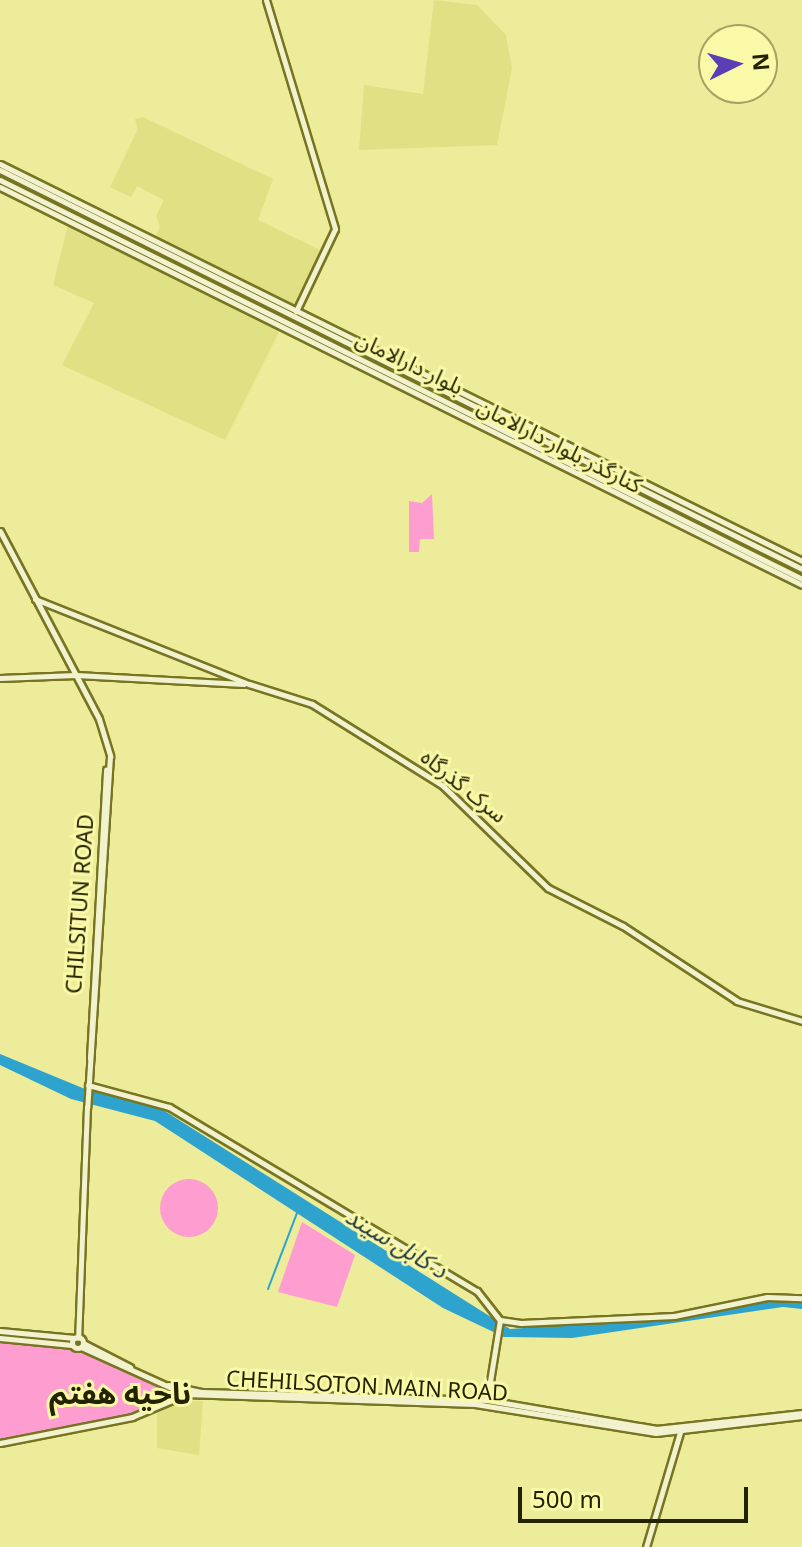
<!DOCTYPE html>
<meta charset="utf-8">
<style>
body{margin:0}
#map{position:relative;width:802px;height:1547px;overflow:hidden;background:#ecec9a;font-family:Georgia,"Noto Sans Arabic",serif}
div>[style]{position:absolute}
.built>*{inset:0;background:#e0e085}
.green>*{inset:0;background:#fe9dcf}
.round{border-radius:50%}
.water>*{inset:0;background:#2ea3ce}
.stream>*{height:2px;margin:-1px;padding:0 1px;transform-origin:1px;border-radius:1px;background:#2ea3ce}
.roads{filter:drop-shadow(2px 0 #777521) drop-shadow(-2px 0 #777521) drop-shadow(0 2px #777521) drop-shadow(0 -2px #777521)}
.secondary>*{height:5px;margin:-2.5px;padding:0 2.5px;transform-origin:2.5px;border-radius:2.5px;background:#f3f2cf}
.secondary>.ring{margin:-2.5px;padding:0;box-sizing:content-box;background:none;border:5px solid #f3f2cf;border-radius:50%}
span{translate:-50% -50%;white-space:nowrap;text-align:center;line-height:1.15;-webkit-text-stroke:6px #f9f9a7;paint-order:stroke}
.street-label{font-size:22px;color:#242301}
.water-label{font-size:24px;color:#213944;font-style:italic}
.district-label{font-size:30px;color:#242301;font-weight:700}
.north{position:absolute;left:698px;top:24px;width:80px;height:80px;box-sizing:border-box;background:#f9f9a7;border:2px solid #a4a365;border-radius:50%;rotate:85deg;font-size:22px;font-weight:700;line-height:32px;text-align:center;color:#242301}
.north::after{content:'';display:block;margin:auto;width:28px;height:36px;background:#5a3eb6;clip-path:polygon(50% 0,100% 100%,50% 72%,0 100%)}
.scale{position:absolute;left:518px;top:1487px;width:230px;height:36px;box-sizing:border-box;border:4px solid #242301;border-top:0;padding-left:10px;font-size:24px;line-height:28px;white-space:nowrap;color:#242301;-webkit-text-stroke:6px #f9f9a7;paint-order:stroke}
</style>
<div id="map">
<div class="built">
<i style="clip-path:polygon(434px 0,477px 5px,506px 35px,512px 68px,497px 145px,359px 150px,364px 85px,423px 94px)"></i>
<i style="clip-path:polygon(143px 117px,273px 179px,258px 220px,322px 251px,295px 305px,156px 236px,160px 226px,156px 216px,164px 200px,137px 186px,131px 197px,110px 187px,138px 129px,135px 119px)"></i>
<i style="clip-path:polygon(68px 225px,280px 330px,225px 440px,62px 365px,94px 303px,53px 285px)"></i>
<i style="clip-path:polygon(203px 1401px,199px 1455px,157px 1448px,157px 1409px,174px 1402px)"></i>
</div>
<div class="green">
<i style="clip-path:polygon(432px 494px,434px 539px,420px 539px,419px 552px,409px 552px,409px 501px,422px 503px)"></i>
<i class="round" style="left:160px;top:1179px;width:58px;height:58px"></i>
<i style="clip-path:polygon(302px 1222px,355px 1255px,337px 1307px,278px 1292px)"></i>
<i style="clip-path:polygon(0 1341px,71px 1347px,159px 1386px,162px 1395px,157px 1405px,139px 1413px,0 1441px)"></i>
</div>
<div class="water">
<i style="clip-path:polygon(0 1054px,85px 1089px,163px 1110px,510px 1329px,690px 1316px,782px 1298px,802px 1300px,802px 1309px,783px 1307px,572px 1338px,504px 1337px,443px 1308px,155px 1121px,71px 1099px,0 1065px)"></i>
</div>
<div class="stream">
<i style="left:268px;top:1289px;width:87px;rotate:-69.1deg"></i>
</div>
<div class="roads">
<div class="secondary">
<i style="left:266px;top:0;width:239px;rotate:73.2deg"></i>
<i style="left:335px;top:229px;width:91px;rotate:115.4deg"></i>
<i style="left:0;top:164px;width:895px;rotate:26.34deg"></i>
<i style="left:0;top:170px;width:896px;rotate:26.45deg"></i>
<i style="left:0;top:180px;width:896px;rotate:26.45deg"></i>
<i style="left:0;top:187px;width:895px;rotate:26.39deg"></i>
<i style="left:0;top:531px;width:212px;rotate:62.2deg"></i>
<i style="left:99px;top:719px;width:39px;rotate:73deg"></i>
<i style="left:110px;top:756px;width:352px;rotate:93.7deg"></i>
<i style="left:87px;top:1107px;width:231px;rotate:92.2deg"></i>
<i style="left:35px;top:599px;width:230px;rotate:21.7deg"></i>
<i style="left:249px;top:684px;width:66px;rotate:17.6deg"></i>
<i style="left:312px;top:704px;width:155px;rotate:32deg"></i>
<i style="left:443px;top:786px;width:146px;rotate:44.2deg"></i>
<i style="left:548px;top:888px;width:84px;rotate:26.9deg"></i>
<i style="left:623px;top:926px;width:136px;rotate:33.3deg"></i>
<i style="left:737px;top:1001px;width:68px;rotate:17.1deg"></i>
<i style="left:0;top:678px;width:76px;rotate:-2.3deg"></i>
<i style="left:76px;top:675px;width:168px;rotate:3.1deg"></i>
<i style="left:90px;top:1058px;width:289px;rotate:-86.8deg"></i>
<i style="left:88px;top:1085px;width:84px;rotate:15.2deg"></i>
<i style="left:169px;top:1107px;width:359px;rotate:30.9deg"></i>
<i style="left:477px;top:1291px;width:37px;rotate:52deg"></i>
<i style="left:500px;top:1320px;width:21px;rotate:8deg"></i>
<i style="left:521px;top:1323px;width:153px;rotate:-2.6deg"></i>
<i style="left:674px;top:1316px;width:95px;rotate:-11.5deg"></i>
<i style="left:767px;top:1297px;width:35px;rotate:2deg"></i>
<i style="left:0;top:1331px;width:75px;rotate:5.3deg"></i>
<i class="ring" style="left:72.5px;top:1337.5px;width:6px;height:6px"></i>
<i style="left:0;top:1338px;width:72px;rotate:5.6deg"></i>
<i style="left:83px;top:1343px;width:53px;rotate:27.1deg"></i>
<i style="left:81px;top:1347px;width:114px;rotate:24.3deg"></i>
<i style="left:185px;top:1394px;width:290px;rotate:2deg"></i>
<i style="left:475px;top:1404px;width:183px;rotate:9.1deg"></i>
<i style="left:656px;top:1433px;width:147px;rotate:-6.6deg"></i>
<i style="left:168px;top:1385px;width:35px;rotate:12deg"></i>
<i style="left:202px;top:1392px;width:285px;rotate:1.6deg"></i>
<i style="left:487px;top:1400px;width:171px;rotate:9.7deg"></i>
<i style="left:656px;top:1429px;width:147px;rotate:-6.3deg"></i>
<i style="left:487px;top:1400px;width:81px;rotate:-80.8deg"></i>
<i style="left:0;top:1443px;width:135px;rotate:-11.1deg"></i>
<i style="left:132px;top:1417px;width:56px;rotate:-22.9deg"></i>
<i style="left:646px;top:1547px;width:123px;rotate:-73.5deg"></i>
</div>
</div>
<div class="street-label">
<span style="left:409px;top:364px;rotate:26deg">بلوار دارالامان</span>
<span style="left:559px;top:447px;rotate:27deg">کنارگذر بلوار دارالامان</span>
<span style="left:463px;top:787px;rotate:39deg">سرک گذرگاه</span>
<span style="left:81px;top:904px;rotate:-86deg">CHILSITUN ROAD</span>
<span style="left:367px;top:1387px;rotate:3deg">CHEHILSOTON MAIN ROAD</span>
</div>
<div class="water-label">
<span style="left:396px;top:1244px;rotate:31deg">د کابل سيند</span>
</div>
<div class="district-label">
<span style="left:120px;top:1395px">ناحیه هفتم</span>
</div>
<div class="north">N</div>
<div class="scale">500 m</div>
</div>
